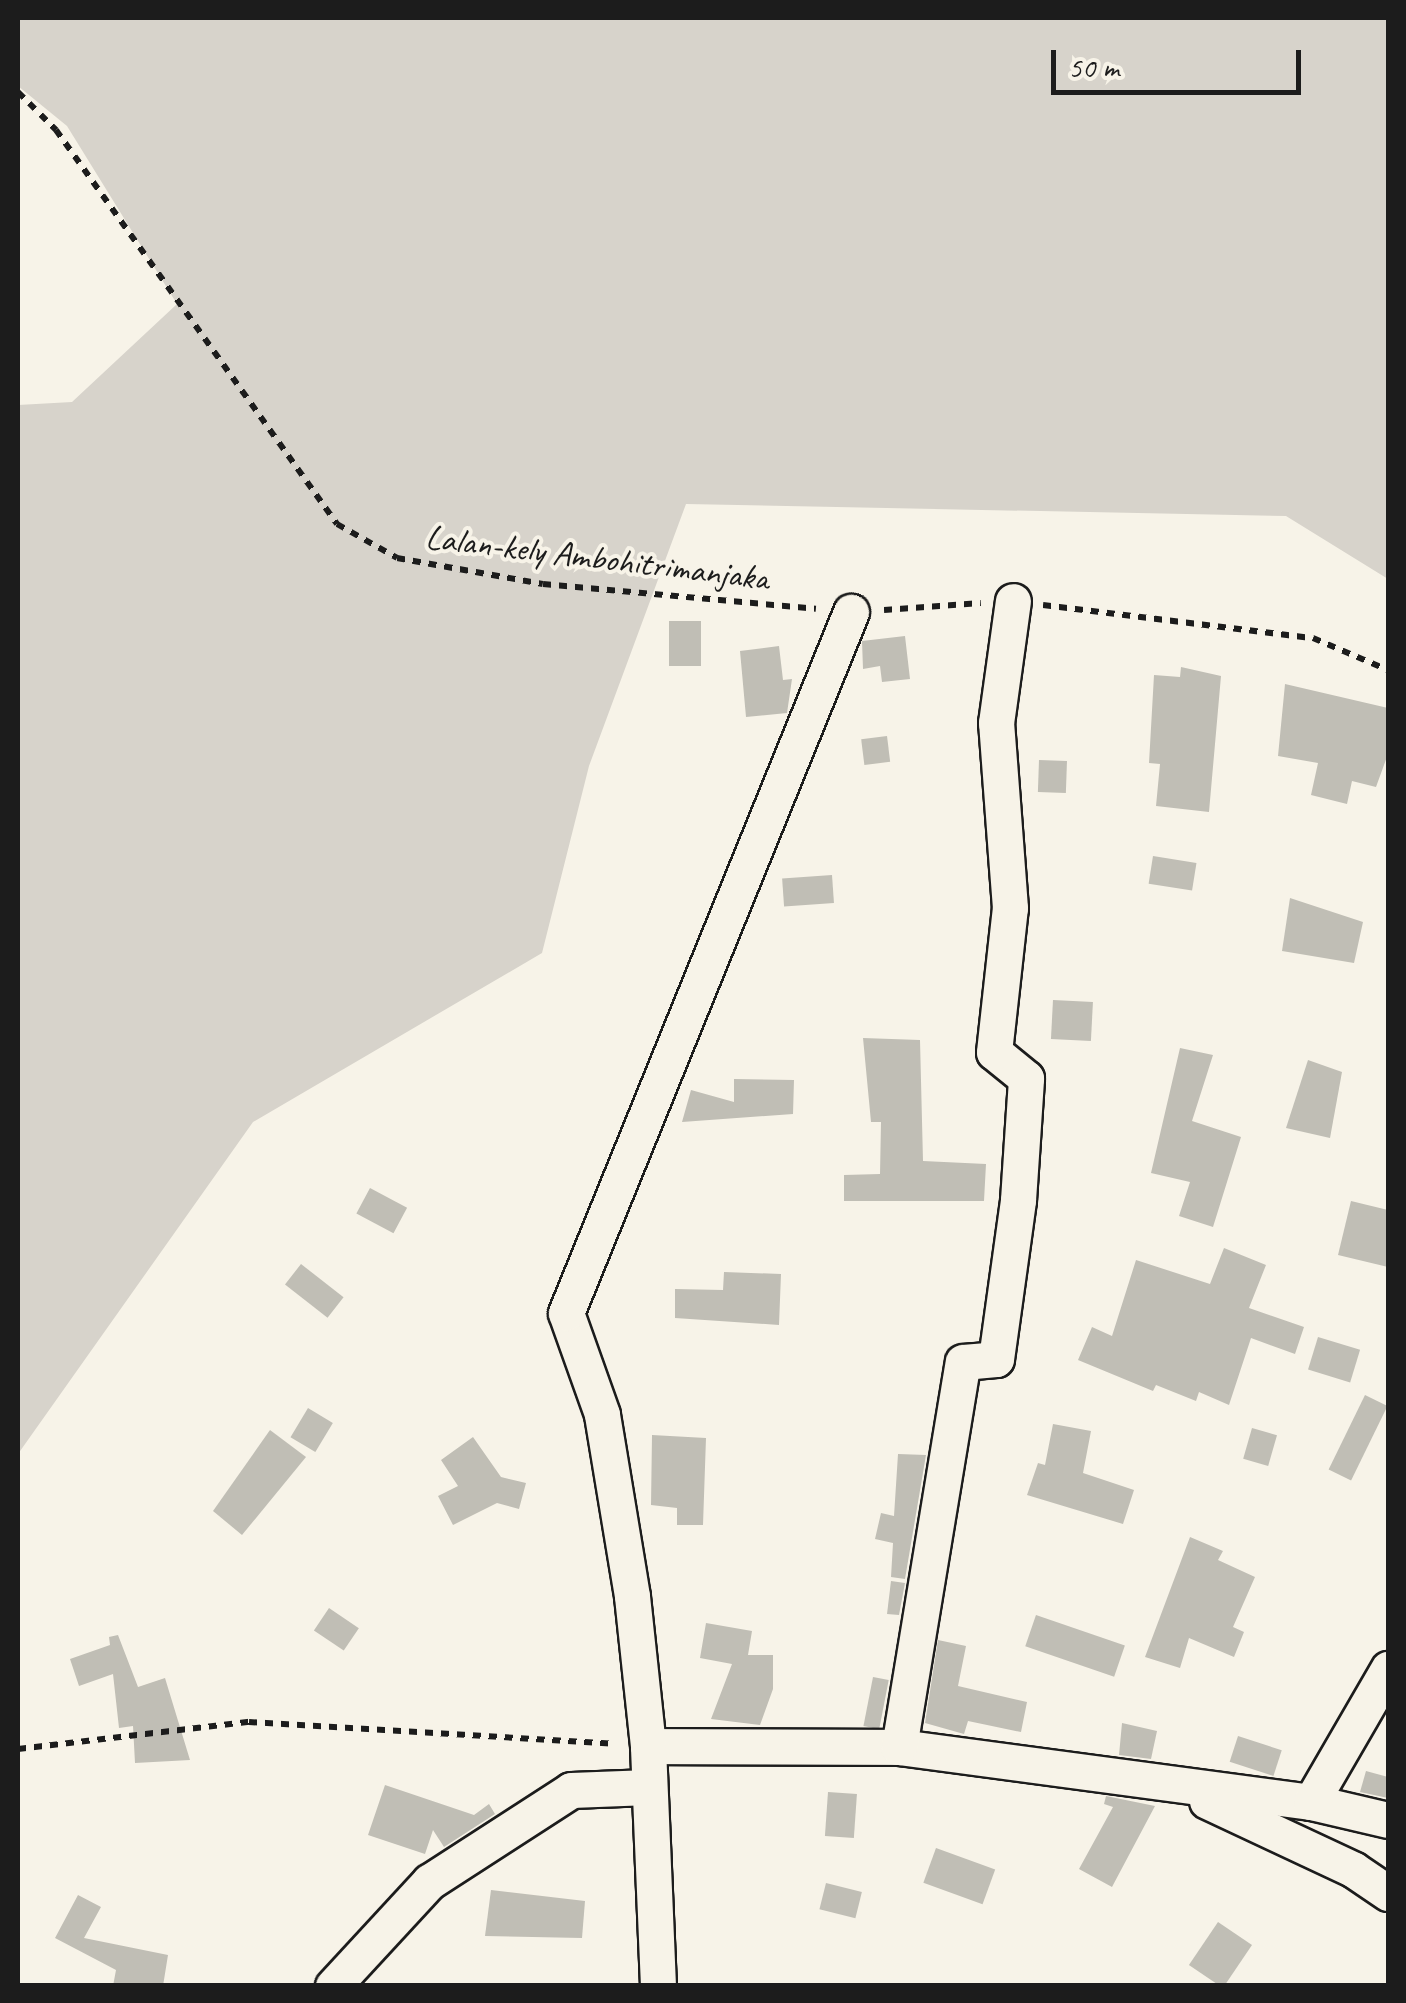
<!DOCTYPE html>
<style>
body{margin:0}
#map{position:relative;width:1406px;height:2003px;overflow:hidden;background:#f7f3e8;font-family:Caveat,sans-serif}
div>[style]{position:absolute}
.green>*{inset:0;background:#d7d3cb}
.building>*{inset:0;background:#c0beb5;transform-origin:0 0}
.path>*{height:6px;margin-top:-3px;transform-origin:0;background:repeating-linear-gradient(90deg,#1c1c1c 0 8px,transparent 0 16px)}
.roads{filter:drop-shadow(2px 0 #1c1c1c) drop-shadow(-2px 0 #1c1c1c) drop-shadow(0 2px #1c1c1c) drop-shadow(0 -2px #1c1c1c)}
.street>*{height:35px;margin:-17.5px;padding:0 17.5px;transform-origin:17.5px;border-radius:17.5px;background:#f7f3e8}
span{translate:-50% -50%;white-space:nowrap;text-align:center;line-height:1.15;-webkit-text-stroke:8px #f7f3e8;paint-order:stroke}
.street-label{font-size:35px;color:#1c1c1c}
.frame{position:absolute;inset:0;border:20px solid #1c1c1c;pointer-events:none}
.scale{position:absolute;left:1051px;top:50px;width:250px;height:45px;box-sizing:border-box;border:5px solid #1c1c1c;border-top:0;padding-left:12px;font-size:30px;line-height:35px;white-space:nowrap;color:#1c1c1c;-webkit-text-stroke:8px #f7f3e8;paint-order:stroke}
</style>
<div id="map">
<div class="green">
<i style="clip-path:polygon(18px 18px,1388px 18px,1388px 579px,1286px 516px,686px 504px,589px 766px,542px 953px,253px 1122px,18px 1454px,18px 405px,72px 402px,177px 304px,67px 126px,18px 86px)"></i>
</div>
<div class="building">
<i style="left:669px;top:621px;width:32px;height:45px"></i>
<i style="clip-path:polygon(905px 636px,910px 679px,882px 682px,880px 666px,863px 669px,862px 641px)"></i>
<i style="clip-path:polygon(779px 646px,783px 680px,792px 679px,787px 713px,746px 717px,740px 651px)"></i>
<i style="clip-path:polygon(1181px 667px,1221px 676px,1209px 812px,1156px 806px,1160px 764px,1149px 763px,1154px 675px,1180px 677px)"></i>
<i style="clip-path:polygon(1285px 684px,1388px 708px,1388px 754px,1376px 787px,1352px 781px,1347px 804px,1311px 795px,1318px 763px,1278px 756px)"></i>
<i style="left:887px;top:736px;width:26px;height:26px;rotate:83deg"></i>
<i style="left:1039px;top:760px;width:28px;height:32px;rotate:2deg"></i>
<i style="left:1153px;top:856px;width:44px;height:28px;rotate:9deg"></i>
<i style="left:832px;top:875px;width:28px;height:50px;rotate:86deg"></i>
<i style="clip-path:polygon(1290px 898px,1363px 922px,1354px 963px,1282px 951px)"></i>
<i style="left:1053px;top:1000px;width:40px;height:39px;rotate:3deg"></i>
<i style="clip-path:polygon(863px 1038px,920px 1040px,923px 1161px,986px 1164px,984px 1201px,844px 1201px,844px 1175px,880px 1174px,881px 1122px,871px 1122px)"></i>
<i style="clip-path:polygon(1180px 1048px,1213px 1055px,1192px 1121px,1241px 1137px,1213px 1227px,1179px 1216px,1190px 1182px,1151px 1173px)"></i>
<i style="clip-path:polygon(1308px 1060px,1342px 1072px,1330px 1138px,1286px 1128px)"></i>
<i style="clip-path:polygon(734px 1079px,794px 1080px,793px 1114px,682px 1122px,691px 1090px,734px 1102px)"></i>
<i style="left:370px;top:1188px;width:42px;height:29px;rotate:28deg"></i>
<i style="clip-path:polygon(1351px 1201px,1388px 1210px,1388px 1267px,1338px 1255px)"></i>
<i style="clip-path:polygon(1224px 1248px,1266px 1265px,1249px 1308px,1304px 1327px,1295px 1354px,1251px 1338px,1229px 1405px,1199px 1392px,1196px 1401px,1156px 1385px,1153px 1391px,1078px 1360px,1092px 1327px,1112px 1336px,1136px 1260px,1210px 1284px)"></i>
<i style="left:301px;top:1264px;width:54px;height:26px;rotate:38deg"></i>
<i style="clip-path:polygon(724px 1272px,781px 1274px,779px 1325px,675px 1318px,675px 1289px,723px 1290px)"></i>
<i style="left:1318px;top:1337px;width:44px;height:34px;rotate:17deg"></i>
<i style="left:1365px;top:1395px;width:25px;height:83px;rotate:26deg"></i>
<i style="left:308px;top:1408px;width:29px;height:34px;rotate:31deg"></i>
<i style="clip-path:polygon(1053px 1424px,1091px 1431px,1083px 1473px,1134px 1490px,1123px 1524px,1027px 1495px,1038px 1463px,1045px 1465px)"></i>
<i style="left:1252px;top:1428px;width:26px;height:32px;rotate:16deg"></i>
<i style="clip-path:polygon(270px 1430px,306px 1457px,242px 1535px,213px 1511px)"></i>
<i style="clip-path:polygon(652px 1435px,706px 1438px,703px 1525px,677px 1525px,677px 1508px,651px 1505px)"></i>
<i style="clip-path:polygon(473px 1437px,501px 1477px,526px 1483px,519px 1509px,497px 1503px,453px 1525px,438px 1496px,458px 1486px,441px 1460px)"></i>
<i style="clip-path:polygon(898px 1454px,926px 1455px,905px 1579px,891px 1577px,893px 1543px,875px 1539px,881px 1513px,894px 1516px)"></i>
<i style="clip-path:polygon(1190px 1537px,1223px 1551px,1218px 1560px,1255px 1577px,1233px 1627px,1244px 1632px,1234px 1657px,1189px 1638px,1180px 1668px,1145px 1657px)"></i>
<i style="clip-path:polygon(891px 1581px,905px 1583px,899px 1615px,887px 1614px)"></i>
<i style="left:329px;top:1608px;width:36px;height:27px;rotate:34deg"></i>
<i style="left:1036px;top:1615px;width:94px;height:33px;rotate:19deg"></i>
<i style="clip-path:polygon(706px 1623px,752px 1631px,748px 1655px,773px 1655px,773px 1689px,760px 1725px,711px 1719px,732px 1664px,700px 1658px)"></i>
<i style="clip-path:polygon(118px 1635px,138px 1687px,165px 1678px,190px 1760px,135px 1763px,133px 1726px,119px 1728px,113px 1674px,79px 1686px,70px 1659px,110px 1645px,109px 1637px)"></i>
<i style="clip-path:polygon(938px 1640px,966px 1646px,958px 1686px,1027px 1702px,1021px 1732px,968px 1721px,964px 1734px,925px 1723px)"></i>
<i style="left:873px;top:1677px;width:16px;height:50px;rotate:11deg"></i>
<i style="clip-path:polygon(1122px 1723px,1157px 1731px,1151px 1759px,1119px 1755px)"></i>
<i style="left:1238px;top:1736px;width:46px;height:27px;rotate:18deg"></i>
<i style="clip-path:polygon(1366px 1771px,1388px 1777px,1388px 1798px,1360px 1792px)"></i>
<i style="clip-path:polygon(385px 1785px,474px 1815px,489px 1804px,495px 1814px,444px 1847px,433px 1830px,425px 1854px,368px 1835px)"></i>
<i style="left:828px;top:1792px;width:29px;height:44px;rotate:4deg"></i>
<i style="clip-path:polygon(1106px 1796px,1155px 1806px,1112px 1887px,1079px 1869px,1113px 1807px,1104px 1804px)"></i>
<i style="left:936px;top:1848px;width:63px;height:37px;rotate:20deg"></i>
<i style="left:826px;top:1883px;width:37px;height:27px;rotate:14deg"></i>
<i style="clip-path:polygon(491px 1890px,585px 1901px,582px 1938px,485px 1936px)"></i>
<i style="clip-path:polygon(78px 1895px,101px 1907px,84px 1938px,168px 1955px,163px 1986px,113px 1986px,116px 1970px,55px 1938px)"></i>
<i style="left:1218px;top:1922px;width:41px;height:52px;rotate:34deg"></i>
</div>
<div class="path">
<i style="left:18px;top:92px;width:54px;rotate:45deg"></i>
<i style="left:56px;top:130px;width:484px;rotate:54.5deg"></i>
<i style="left:337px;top:524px;width:69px;rotate:29.5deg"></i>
<i style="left:397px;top:558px;width:148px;rotate:10.1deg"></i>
<i style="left:543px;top:584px;width:274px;rotate:5.2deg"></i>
<i style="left:1043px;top:605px;width:272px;rotate:7deg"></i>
<i style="left:1313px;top:638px;width:82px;rotate:23.1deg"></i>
<i style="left:884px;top:610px;width:97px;rotate:-4.1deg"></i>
<i style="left:18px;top:1749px;width:233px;rotate:-6.7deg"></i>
<i style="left:249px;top:1722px;width:366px;rotate:3.4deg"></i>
</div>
<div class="roads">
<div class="street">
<i style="left:648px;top:1746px;width:251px;rotate:0.2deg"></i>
<i style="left:899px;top:1747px;width:416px;rotate:7.6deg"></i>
<i style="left:1311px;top:1802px;width:79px;rotate:13.2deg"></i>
<i style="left:899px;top:1747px;width:390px;rotate:-80.6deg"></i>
<i style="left:963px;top:1362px;width:33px;rotate:-5deg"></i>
<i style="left:996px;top:1359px;width:161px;rotate:-82.1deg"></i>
<i style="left:1018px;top:1200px;width:122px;rotate:-86.2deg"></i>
<i style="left:1026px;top:1078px;width:41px;rotate:-140.9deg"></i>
<i style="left:994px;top:1052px;width:145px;rotate:-83.7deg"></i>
<i style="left:1010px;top:908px;width:186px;rotate:-94.3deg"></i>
<i style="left:996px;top:723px;width:123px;rotate:-82.1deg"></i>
<i style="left:1207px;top:1801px;width:162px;rotate:25.1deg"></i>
<i style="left:1354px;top:1870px;width:41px;rotate:34.1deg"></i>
<i style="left:1311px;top:1802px;width:154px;rotate:-59.9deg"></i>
<i style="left:333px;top:1986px;width:142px;rotate:-47.3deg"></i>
<i style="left:429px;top:1882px;width:169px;rotate:-32.9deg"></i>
<i style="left:571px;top:1790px;width:78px;rotate:-2.2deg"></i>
<i style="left:658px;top:1986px;width:240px;rotate:-92.4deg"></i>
<i style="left:648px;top:1746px;width:151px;rotate:-96.1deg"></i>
<i style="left:632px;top:1596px;width:184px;rotate:-99.4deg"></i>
<i style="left:602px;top:1414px;width:107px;rotate:-109.6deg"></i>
<i style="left:566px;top:1313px;width:757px;rotate:-67.88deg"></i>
</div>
</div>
<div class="street-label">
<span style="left:597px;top:558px;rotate:7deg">Lalan-kely Ambohitrimanjaka</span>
</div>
<div class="frame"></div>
<div class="scale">50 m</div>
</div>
